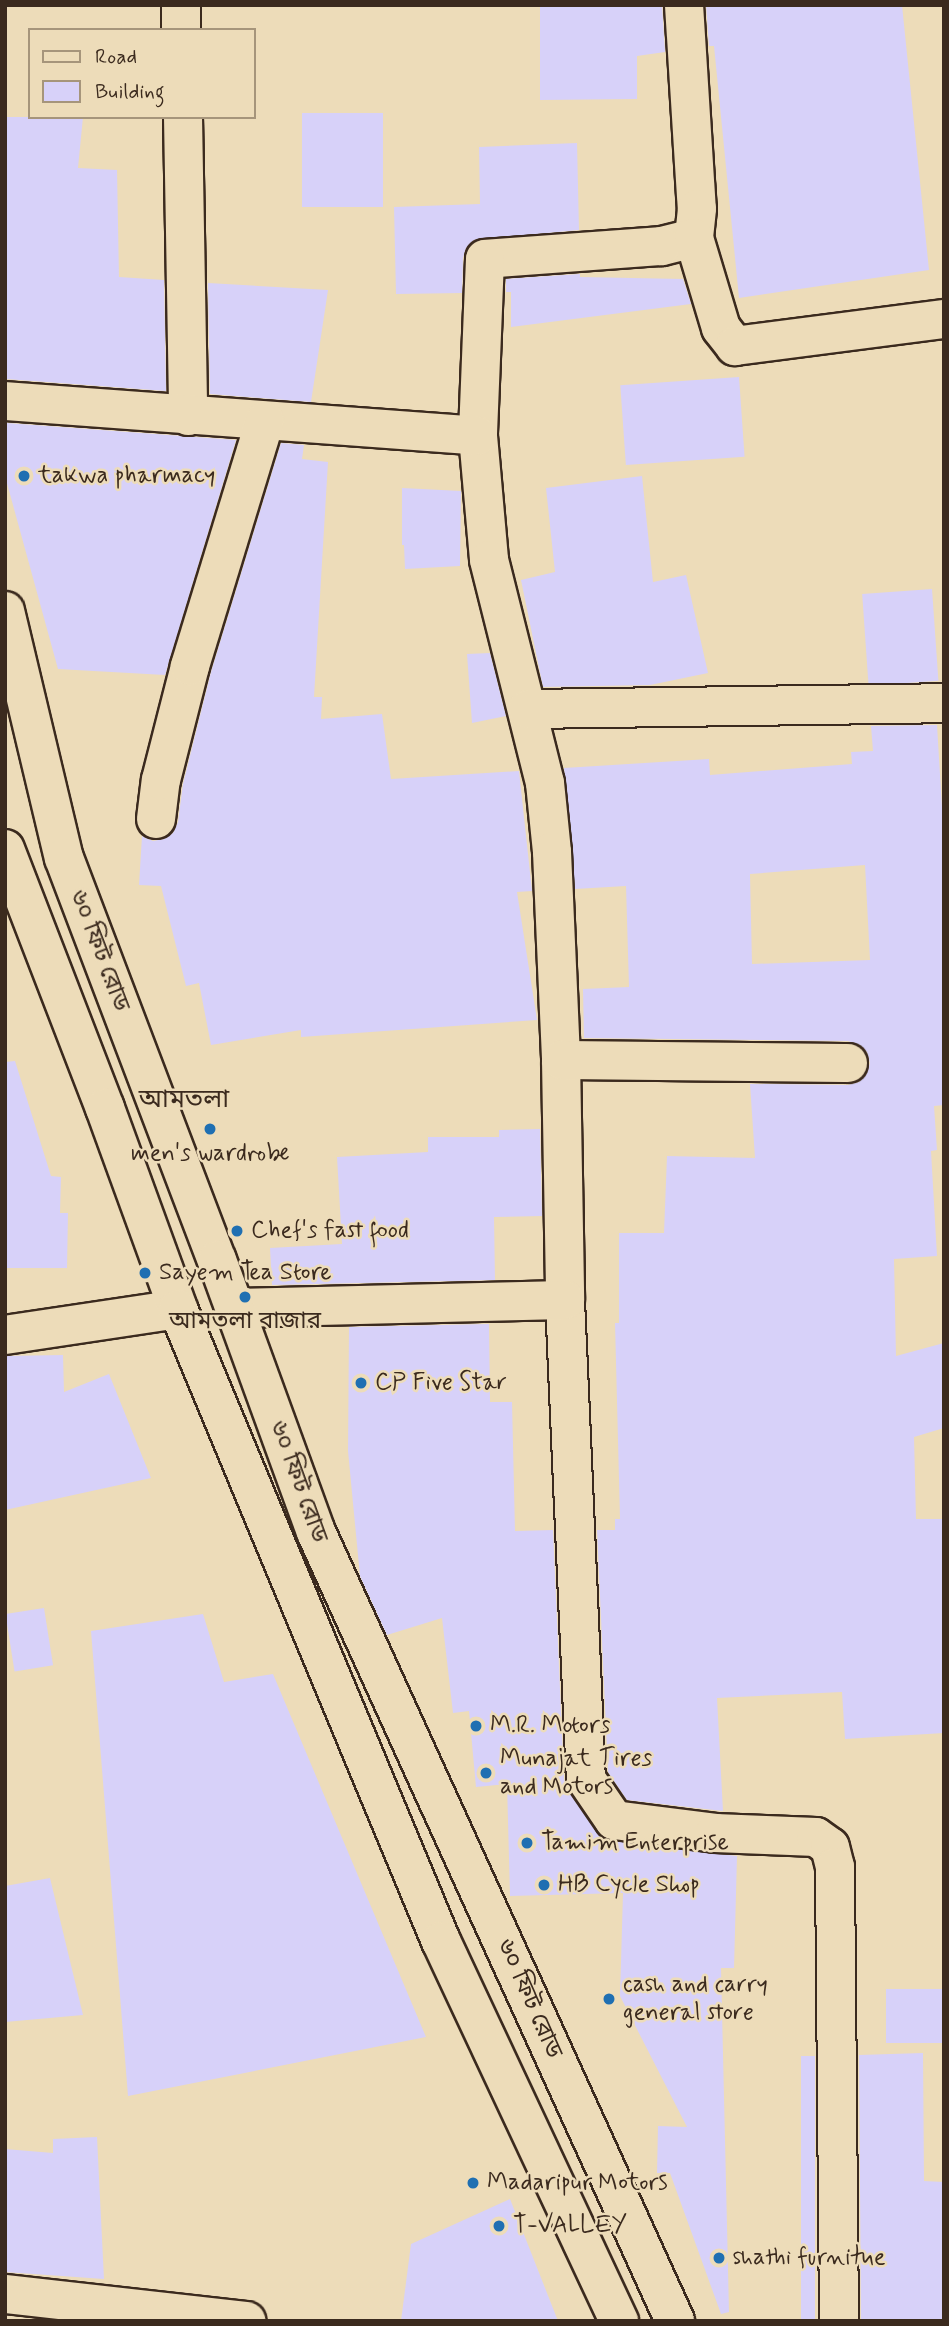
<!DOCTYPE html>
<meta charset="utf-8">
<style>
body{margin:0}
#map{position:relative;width:949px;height:2326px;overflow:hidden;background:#eddcb9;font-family:Mynerve,"Noto Sans Bengali",sans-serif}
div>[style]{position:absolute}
.building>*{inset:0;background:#d7d1f9;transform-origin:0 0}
.roads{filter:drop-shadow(2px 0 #3b2a1e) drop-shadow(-2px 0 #3b2a1e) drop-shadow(0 2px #3b2a1e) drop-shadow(0 -2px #3b2a1e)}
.minor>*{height:38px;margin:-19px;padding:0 19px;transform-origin:19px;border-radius:19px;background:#eddcb9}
.tertiary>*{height:38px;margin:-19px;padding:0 19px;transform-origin:19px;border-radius:19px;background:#eddcb9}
.dots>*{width:19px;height:19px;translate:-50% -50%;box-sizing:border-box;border:4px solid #eddcb9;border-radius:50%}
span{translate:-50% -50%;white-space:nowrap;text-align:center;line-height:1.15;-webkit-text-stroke:5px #eddcb9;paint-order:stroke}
.poi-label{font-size:24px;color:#3b2a1e}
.left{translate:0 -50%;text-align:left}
.street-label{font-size:24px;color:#3b2a1e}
.neighbourhood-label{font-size:26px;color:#3b2a1e}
.frame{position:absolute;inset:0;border:7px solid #3b2a1e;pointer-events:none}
.legend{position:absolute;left:28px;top:28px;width:228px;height:91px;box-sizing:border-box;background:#eddcb9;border:2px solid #a6957b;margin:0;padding:9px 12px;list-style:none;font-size:21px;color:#3b2a1e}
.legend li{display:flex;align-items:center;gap:14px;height:35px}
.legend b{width:35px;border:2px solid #a6957b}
</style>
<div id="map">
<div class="building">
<i style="clip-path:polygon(540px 5px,662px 5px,665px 52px,637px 56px,637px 99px,540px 100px)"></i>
<i style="clip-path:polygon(706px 5px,902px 5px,929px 270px,739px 298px,714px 46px,709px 46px)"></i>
<i style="left:302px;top:113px;width:81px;height:94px"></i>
<i style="clip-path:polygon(5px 117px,83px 117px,78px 168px,117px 170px,119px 277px,164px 280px,166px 391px,6px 379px)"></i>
<i style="clip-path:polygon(577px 143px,579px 230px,474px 240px,466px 248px,463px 258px,462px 293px,396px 294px,394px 207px,480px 204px,479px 147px)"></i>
<i style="clip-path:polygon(580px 274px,580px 277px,683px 279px,691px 304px,511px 327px,511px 292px,506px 292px,506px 279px)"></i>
<i style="clip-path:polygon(208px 283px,328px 290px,311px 402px,210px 394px)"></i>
<i style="left:739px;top:377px;width:80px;height:119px;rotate:86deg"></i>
<i style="clip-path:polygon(7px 423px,236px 440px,165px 675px,58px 669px,5px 476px)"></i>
<i style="clip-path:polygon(281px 443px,304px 445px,302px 459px,328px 462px,314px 697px,322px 697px,321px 719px,382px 714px,391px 779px,519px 771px,532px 891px,517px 892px,537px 1020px,301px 1037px,301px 1030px,211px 1045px,199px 983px,186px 986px,161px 886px,139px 885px,142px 836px,153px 841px,164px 839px,173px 833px,178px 822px,183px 784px,211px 672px)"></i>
<i style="clip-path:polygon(642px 476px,653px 582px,686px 575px,708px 673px,650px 685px,543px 687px,521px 580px,555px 572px,546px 488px)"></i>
<i style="clip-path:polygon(402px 488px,461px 491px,460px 566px,405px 569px,404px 545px,402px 545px)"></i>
<i style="left:932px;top:589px;width:92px;height:70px;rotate:86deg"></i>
<i style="clip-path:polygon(490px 653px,506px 716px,472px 723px,467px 654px)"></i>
<i style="clip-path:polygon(evenodd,937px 725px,944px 840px,944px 1105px,934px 1106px,937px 1150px,931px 1151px,937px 1256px,894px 1259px,896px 1356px,944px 1343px,944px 1428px,914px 1437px,916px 1519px,944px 1519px,944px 1733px,845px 1739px,842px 1692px,717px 1698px,723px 1811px,627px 1800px,608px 1772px,597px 1530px,615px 1530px,615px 1519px,620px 1519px,615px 1323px,619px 1323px,619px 1233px,664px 1233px,667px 1156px,755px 1158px,750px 1084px,848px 1085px,859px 1082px,866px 1075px,870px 1063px,867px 1052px,860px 1045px,848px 1041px,584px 1038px,583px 989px,629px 987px,626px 886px,575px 889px,564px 768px,709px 759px,710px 775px,852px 764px,851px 752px,873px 751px,871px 726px,937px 725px,865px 865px,870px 960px,752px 964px,750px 874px,865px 865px)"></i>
<i style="clip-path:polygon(15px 1061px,51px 1176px,61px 1177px,60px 1213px,68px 1213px,67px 1268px,5px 1268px,5px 1062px)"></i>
<i style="clip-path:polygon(540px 1129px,542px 1216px,494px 1217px,495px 1280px,272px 1285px,270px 1248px,342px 1244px,337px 1157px,428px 1152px,428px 1137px,499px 1137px,499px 1130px)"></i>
<i style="clip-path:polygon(489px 1324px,490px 1402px,512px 1402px,515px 1531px,553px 1530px,564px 1780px,568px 1791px,603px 1839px,737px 1856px,734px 1968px,721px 1968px,729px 2312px,721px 2314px,670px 2173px,657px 2173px,658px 2126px,687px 2127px,620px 1996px,623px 1893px,510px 1896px,507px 1784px,476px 1787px,469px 1711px,453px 1713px,442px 1618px,387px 1635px,360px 1576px,348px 1451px,349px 1327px)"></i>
<i style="clip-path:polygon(63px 1355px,64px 1392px,109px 1374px,151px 1478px,5px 1510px,5px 1356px)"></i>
<i style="left:44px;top:1608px;width:58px;height:39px;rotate:81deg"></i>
<i style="clip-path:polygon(203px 1614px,224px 1682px,273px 1674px,426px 2037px,128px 2096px,91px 1631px)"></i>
<i style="clip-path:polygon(50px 1878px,83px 2015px,5px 2022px,5px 1886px)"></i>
<i style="left:886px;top:1989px;width:58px;height:54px"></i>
<i style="clip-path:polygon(923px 2053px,924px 2181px,944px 2182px,944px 2321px,861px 2321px,859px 2055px)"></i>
<i style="left:815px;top:2056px;width:265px;height:14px;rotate:90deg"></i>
<i style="clip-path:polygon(97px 2137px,104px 2279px,5px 2272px,5px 2149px,53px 2153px,53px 2139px)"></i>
<i style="clip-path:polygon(510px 2199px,558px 2321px,401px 2321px,411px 2244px)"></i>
</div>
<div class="roads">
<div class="minor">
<i style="left:181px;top:5px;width:25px;rotate:90deg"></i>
<i style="left:684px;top:5px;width:204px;rotate:86.4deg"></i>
<i style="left:697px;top:209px;width:29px;rotate:96deg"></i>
<i style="left:694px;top:238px;width:34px;rotate:166deg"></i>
<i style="left:661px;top:246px;width:176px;rotate:175.8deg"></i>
<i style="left:485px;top:259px;width:177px;rotate:92.3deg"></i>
<i style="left:478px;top:436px;width:124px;rotate:84.9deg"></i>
<i style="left:489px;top:560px;width:230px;rotate:75.9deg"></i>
<i style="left:545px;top:783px;width:69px;rotate:84.2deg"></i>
<i style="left:552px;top:852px;width:208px;rotate:87.5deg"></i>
<i style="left:561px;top:1060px;width:240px;rotate:89deg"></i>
<i style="left:565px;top:1300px;width:479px;rotate:87.5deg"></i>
<i style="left:586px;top:1779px;width:50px;rotate:55.7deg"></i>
<i style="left:614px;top:1820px;width:102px;rotate:7.3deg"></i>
<i style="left:715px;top:1833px;width:101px;rotate:2.3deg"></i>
<i style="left:816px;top:1837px;width:17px;rotate:36deg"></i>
<i style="left:830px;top:1847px;width:21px;rotate:76deg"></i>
<i style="left:835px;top:1867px;width:454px;rotate:89.5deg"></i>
<i style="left:183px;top:117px;width:299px;rotate:89deg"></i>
<i style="left:694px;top:238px;width:94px;rotate:73.3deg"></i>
<i style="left:721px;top:328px;width:23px;rotate:52deg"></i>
<i style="left:735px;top:346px;width:211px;rotate:-7.4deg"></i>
<i style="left:5px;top:401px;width:474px;rotate:4.2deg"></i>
<i style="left:528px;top:709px;width:416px;rotate:-0.8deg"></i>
<i style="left:156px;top:819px;width:39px;rotate:-83deg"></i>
<i style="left:161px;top:780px;width:118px;rotate:-75.7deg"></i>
<i style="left:190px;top:666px;width:256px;rotate:-73deg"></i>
<i style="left:561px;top:1060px;width:287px;rotate:0.6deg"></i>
<i style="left:235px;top:1308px;width:330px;rotate:-1.4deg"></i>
<i style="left:5px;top:1335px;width:175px;rotate:-8.5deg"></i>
<i style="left:5px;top:2294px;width:243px;rotate:6.4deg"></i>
</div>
<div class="tertiary">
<i style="left:5px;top:611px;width:254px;rotate:76.6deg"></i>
<i style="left:64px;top:858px;width:430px;rotate:69.2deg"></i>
<i style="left:217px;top:1260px;width:289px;rotate:70deg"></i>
<i style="left:316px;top:1532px;width:867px;rotate:65.53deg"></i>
<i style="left:5px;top:849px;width:278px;rotate:68.9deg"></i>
<i style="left:105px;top:1108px;width:214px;rotate:70deg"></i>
<i style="left:178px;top:1309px;width:685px;rotate:67.41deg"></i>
<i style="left:441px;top:1941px;width:420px;rotate:64.9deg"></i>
</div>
</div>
<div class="dots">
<i style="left:24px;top:476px;background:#1f6fb2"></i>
<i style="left:210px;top:1129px;background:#1f6fb2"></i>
<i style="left:237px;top:1231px;background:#1f6fb2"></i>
<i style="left:145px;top:1273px;background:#1f6fb2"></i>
<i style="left:245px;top:1297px;background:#1f6fb2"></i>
<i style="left:361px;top:1383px;background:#1f6fb2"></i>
<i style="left:476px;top:1726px;background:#1f6fb2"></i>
<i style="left:486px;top:1773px;background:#1f6fb2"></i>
<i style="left:527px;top:1843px;background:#1f6fb2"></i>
<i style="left:544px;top:1885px;background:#1f6fb2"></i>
<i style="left:609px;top:1999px;background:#1f6fb2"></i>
<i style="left:473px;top:2183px;background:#1f6fb2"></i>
<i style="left:499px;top:2226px;background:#1f6fb2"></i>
<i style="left:719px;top:2258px;background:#1f6fb2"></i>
</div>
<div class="poi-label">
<span class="left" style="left:38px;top:476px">takwa pharmacy</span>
<span style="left:210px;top:1154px">men's wardrobe</span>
<span class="left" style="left:251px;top:1231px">Chef's fast food</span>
<span class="left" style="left:159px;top:1273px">Sayem Tea Store</span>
<span style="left:245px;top:1322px">আমতলা বাজার</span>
<span class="left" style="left:375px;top:1383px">CP Five Star</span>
<span class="left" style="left:490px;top:1726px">M.R. Motors</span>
<span class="left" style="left:500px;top:1773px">Munajat Tires<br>and Motors</span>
<span class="left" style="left:541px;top:1843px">Tamim Enterprise</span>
<span class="left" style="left:558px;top:1885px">HB Cycle Shop</span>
<span class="left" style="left:623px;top:1999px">cash and carry<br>general store</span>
<span class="left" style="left:487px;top:2183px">Madaripur Motors</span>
<span class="left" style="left:513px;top:2226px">T-VALLEY</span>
<span class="left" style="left:733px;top:2258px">shathi furnitue</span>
</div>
<div class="street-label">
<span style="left:99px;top:951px;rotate:69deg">৬০ ফিট রোড</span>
<span style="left:298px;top:1482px;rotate:70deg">৬০ ফিট রোড</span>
<span style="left:529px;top:1999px;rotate:66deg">৬০ ফিট রোড</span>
</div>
<div class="neighbourhood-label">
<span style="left:184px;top:1101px">আমতলা</span>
</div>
<div class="frame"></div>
<ul class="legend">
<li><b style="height:9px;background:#eddcb9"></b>Road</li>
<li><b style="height:19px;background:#d7d1f9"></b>Building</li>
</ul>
</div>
